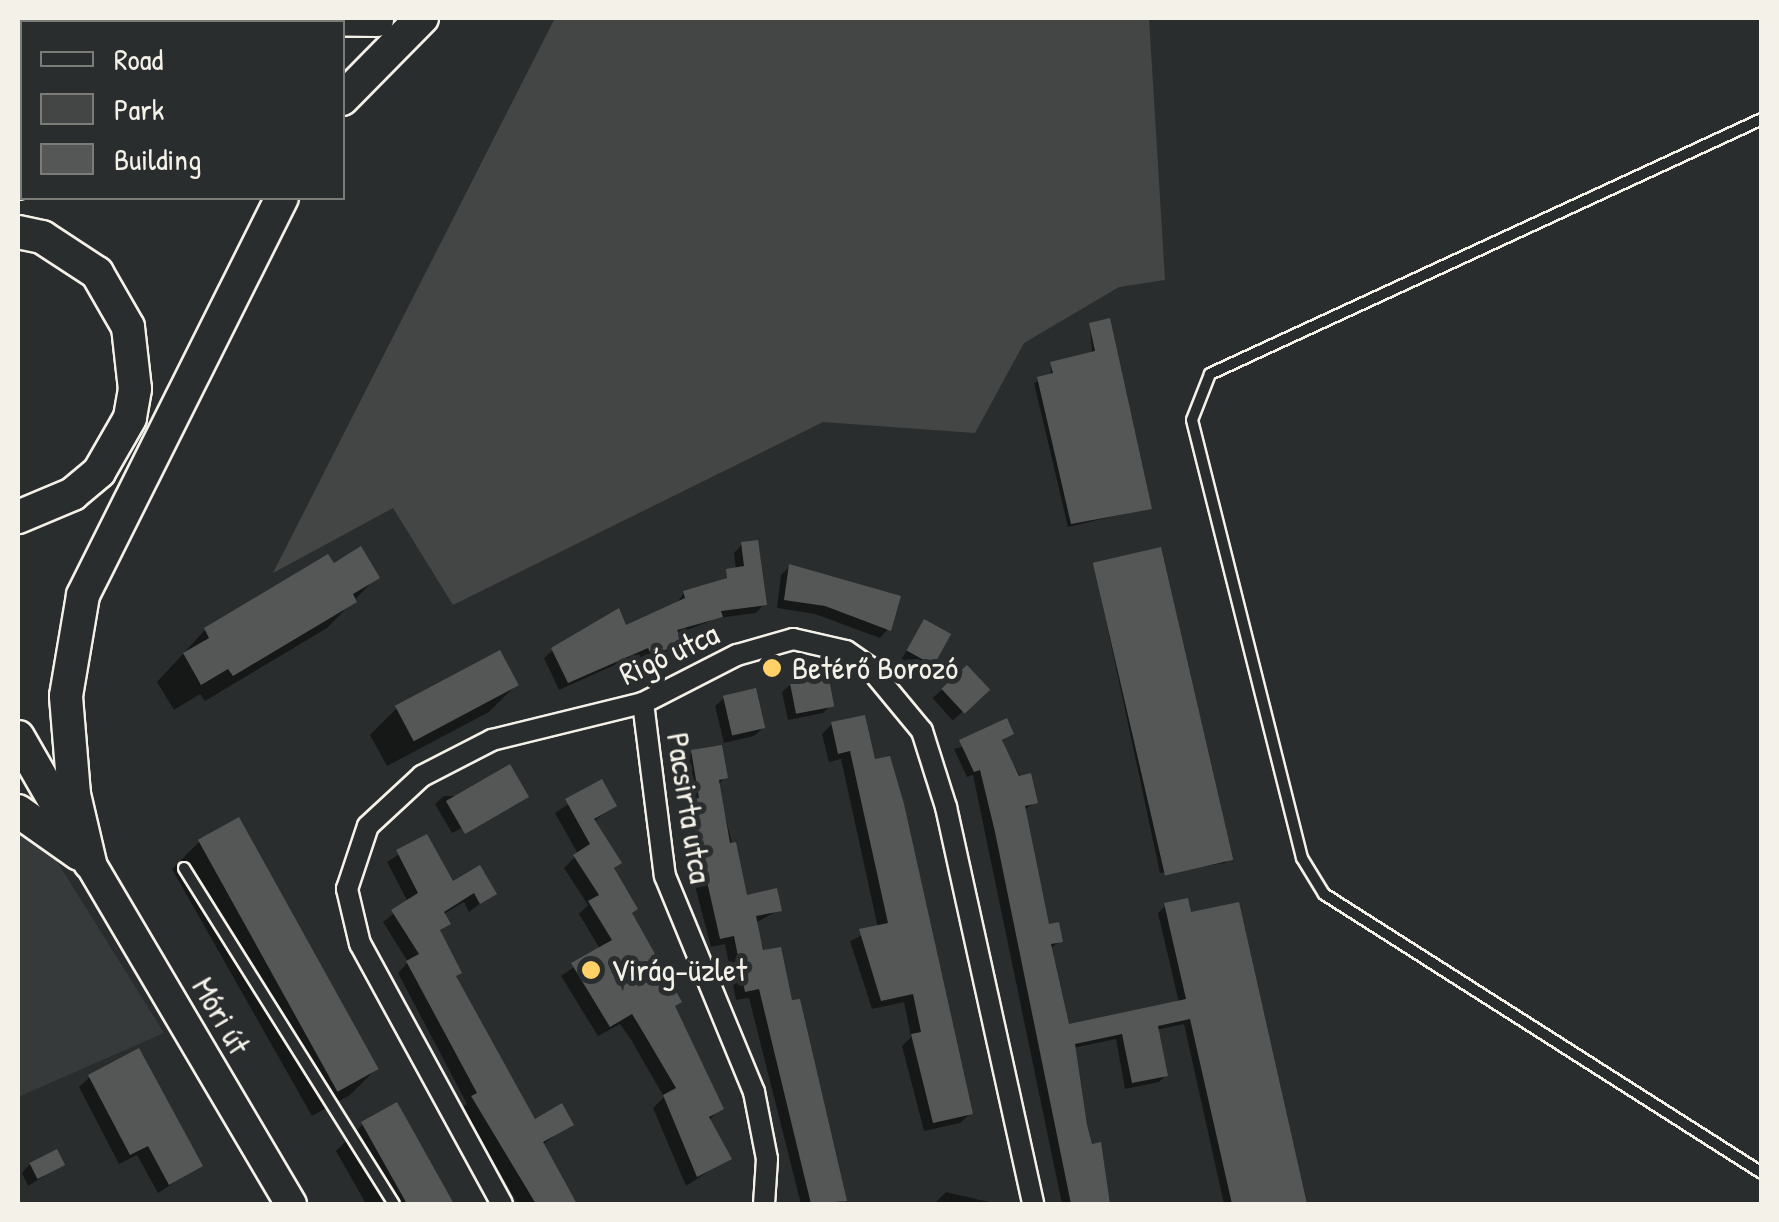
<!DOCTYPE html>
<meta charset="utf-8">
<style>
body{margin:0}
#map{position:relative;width:1779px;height:1222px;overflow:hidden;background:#2a2d2e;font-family:"Patrick Hand",sans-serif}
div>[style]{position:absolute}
.built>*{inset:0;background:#373a3a}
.green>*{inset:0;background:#444645}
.shadow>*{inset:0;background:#0007;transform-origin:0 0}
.building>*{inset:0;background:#555756;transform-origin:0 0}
.roads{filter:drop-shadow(2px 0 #f4f1e8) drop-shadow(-2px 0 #f4f1e8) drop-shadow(0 2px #f4f1e8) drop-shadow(0 -2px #f4f1e8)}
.service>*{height:10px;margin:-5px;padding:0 5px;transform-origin:5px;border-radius:5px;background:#2a2d2e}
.minor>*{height:20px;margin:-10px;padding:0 10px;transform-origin:10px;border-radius:10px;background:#2a2d2e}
.secondary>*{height:30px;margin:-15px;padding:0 15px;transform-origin:15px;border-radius:15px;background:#2a2d2e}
.primary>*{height:32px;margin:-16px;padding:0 16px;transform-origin:16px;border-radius:16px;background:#2a2d2e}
.dots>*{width:28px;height:28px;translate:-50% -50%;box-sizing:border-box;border:5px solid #2a2d2e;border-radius:50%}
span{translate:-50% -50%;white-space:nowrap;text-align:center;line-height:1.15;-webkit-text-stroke:10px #2a2d2e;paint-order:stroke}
.street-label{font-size:32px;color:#f4f1e8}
.poi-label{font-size:32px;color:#f4f1e8}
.left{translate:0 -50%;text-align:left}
.frame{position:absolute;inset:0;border:20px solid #f4f1e8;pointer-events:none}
.legend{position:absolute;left:20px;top:20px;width:325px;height:180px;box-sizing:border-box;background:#2a2d2e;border:2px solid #7b7b78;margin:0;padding:12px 18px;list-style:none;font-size:30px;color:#f4f1e8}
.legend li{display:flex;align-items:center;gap:20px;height:50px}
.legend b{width:50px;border:2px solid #7b7b78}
</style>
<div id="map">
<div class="built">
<i style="clip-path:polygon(18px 799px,164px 1033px,18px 1097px)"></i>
</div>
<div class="green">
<i style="clip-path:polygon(555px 18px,1149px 18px,1165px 280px,1119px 287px,1024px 343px,975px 433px,823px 422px,453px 605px,393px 508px,273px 573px)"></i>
</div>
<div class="shadow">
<i style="clip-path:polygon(1090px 325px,1149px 508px,1068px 527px,1034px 383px,1050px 377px,1052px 364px,1092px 354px)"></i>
<i style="clip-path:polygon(742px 544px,764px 604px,756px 613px,718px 618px,677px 634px,680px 641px,671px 650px,643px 662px,639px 654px,559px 690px,544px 658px,553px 650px,625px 628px,676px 604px,684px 593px,719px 583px,736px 570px,734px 553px)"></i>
<i style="clip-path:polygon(1093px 560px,1228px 859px,1225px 863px,1160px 873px)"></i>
<i style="clip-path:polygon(333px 566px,377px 577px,327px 628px,205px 701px,200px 694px,174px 710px,157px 682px,205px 630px)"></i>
<i style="clip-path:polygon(790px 566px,888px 629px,880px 638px,815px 614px,777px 608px,781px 575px)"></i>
<i style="clip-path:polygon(924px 622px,933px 663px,925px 672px,901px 660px)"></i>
<i style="left:966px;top:668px;width:30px;height:45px;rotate:48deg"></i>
<i style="clip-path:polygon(791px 684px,831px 705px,823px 713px,788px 720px,782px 692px)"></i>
<i style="clip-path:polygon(516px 685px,489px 712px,387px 766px,370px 735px,397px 708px)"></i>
<i style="clip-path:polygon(724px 698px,763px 728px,754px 736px,724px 743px,715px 706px)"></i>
<i style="clip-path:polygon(863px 718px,970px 1114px,960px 1123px,924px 1131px,902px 1046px,911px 1037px,904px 1002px,872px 1009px,850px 941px,878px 928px,841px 759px,829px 762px,822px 734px,832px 724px)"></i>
<i style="clip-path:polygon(1011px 734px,1001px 742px,1035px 802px,1024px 810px,1047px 927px,1060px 941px,1050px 949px,1067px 1027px,1179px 1003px,1158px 913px,1165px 906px,1189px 915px,1237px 905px,1305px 1204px,1224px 1204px,1184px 1024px,1156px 1030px,1166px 1075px,1159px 1082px,1125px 1089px,1116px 1039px,1073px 1048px,1090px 1147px,1098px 1145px,1104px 1204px,1062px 1204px,973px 775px,967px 777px,954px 749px)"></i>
<i style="clip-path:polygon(692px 753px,725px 777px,718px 785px,745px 898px,779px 910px,755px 923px,844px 1200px,840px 1204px,801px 1204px,749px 998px,736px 1000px,725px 944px,711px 947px,676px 813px,690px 803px,683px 762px)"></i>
<i style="clip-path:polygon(601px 782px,614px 806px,593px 822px,630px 914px,679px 1002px,673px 1008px,721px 1108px,708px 1121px,729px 1158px,686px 1186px,653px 1108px,664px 1097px,630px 1038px,620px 1024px,598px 1036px,561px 976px,600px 949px,579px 914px,588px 905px,564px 868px,578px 854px,555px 813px)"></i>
<i style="clip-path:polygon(444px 796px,526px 796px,452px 833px,435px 804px)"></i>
<i style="clip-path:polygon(426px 837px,452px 884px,494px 893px,469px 912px,464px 902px,442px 915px,447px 923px,438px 933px,454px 977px,534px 1122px,571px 1124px,542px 1145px,577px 1204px,518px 1204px,462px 1108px,467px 1104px,398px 973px,408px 962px,383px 922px,408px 902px,387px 862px)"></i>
<i style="clip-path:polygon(199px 842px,377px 1068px,350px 1095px,312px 1116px,172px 869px)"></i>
<i style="clip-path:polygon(90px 1077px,200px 1166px,158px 1193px,137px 1155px,119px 1164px,79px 1087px)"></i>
<i style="clip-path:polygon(396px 1106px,451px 1204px,366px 1204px,336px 1151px,363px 1124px)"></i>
<i style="clip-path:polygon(30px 1164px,62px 1165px,28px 1186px,22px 1173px)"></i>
<i style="clip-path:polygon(946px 1192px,989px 1202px,988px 1204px,934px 1204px)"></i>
</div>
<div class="building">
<i style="clip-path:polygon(1110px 318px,1152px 509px,1071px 524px,1037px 377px,1053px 373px,1050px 362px,1095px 351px,1089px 323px)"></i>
<i style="clip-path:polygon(758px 540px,767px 605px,721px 611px,723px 617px,677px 630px,683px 642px,652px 656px,648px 648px,568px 683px,551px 648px,619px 608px,626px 625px,685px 598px,683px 591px,727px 578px,726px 569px,744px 566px,741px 542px)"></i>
<i style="clip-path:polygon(361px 546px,380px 578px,353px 594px,357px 602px,233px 676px,228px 669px,201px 685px,183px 653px,209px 638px,204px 628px,328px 554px,334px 563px)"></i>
<i style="left:1161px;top:547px;width:321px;height:70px;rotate:77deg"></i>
<i style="clip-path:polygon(789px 564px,901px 596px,891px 631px,825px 606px,784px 600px)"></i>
<i style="left:924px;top:619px;width:31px;height:36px;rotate:29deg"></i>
<i style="left:500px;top:650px;width:40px;height:119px;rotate:62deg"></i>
<i style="left:967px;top:665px;width:34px;height:35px;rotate:47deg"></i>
<i style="left:828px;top:674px;width:33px;height:39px;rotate:79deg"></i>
<i style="left:756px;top:688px;width:41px;height:34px;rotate:77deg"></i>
<i style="clip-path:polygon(865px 715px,875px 759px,890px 756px,904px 804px,973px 1114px,933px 1123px,911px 1034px,921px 1032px,913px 994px,881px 1001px,859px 929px,888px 923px,850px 751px,838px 754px,831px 722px)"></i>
<i style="clip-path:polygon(1007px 718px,1014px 734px,1002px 740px,1019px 776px,1031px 773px,1038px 803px,1025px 806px,1049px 924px,1059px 922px,1063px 942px,1051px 944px,1069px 1024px,1186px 999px,1164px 903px,1188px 898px,1191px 912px,1239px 902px,1307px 1204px,1232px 1204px,1190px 1019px,1158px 1026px,1168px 1076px,1132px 1083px,1122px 1034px,1075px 1044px,1087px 1125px,1092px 1144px,1101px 1142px,1110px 1204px,1071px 1204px,995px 832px,980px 770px,974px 772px,959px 740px)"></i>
<i style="clip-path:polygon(722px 745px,728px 778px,719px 780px,730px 843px,736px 842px,747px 895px,777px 888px,782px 911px,756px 916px,763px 950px,781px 947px,792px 1000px,800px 999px,847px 1201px,811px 1204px,759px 989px,745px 992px,734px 936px,720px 939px,696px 833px,691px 834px,685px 801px,699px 798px,691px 750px)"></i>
<i style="left:510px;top:764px;width:38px;height:74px;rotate:60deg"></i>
<i style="clip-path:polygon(602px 779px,617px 806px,594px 819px,622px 863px,614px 868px,638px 909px,632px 913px,682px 1002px,675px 1006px,724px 1109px,709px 1117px,732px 1159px,697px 1177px,663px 1095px,676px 1088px,640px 1027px,632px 1014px,610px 1027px,571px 963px,612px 940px,588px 901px,599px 895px,573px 855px,590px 844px,565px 799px)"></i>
<i style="left:239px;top:817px;width:288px;height:47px;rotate:61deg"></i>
<i style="clip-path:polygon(427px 834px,453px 881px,480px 865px,497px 894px,480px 904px,474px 893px,444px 912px,451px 924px,440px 930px,462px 973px,456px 976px,535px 1119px,562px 1103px,574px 1125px,543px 1142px,577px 1204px,536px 1204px,471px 1096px,477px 1093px,406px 961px,419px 954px,391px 910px,418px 893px,396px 850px)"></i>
<i style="clip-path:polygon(139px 1048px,203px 1166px,169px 1185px,148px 1146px,130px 1155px,88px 1075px)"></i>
<i style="clip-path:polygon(397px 1102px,406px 1118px,454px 1204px,407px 1204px,361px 1122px)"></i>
<i style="left:57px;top:1149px;width:18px;height:31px;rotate:63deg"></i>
</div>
<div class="roads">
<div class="service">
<i style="left:1762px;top:119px;width:608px;rotate:155.21deg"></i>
<i style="left:1210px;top:374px;width:49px;rotate:111.4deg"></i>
<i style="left:1192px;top:420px;width:452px;rotate:75.9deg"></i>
<i style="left:1302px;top:858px;width:42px;rotate:58.6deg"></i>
<i style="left:1324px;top:894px;width:519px;rotate:32.5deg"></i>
<i style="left:184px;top:868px;width:396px;rotate:58deg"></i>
</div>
<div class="minor">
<i style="left:643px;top:703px;width:174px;rotate:82.8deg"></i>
<i style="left:665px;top:876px;width:234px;rotate:67.6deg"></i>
<i style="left:754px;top:1092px;width:68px;rotate:79deg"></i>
<i style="left:767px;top:1159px;width:45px;rotate:93.8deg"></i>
<i style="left:502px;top:1204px;width:296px;rotate:-118.6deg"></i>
<i style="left:360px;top:944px;width:57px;rotate:-103.3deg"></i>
<i style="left:347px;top:889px;width:66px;rotate:-71.6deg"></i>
<i style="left:368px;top:826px;width:74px;rotate:-42.8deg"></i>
<i style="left:422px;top:776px;width:79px;rotate:-27.2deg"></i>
<i style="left:492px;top:740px;width:155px;rotate:-13.8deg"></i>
<i style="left:643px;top:703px;width:106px;rotate:-27.1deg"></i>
<i style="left:737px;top:655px;width:58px;rotate:-15.9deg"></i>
<i style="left:793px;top:639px;width:54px;rotate:12.8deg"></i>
<i style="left:846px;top:651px;width:28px;rotate:35deg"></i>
<i style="left:869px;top:667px;width:83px;rotate:50.4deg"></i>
<i style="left:922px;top:731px;width:80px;rotate:72.5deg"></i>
<i style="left:946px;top:807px;width:406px;rotate:77.6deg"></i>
</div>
<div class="secondary">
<i style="left:90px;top:863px;width:396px;rotate:59.5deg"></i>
</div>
<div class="primary">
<i style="left:245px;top:18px;width:132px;rotate:0.9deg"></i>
<i style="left:342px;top:99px;width:114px;rotate:-45.4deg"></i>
<i style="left:18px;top:183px;width:4px;rotate:-27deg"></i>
<i style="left:18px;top:232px;width:25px;rotate:12deg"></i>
<i style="left:42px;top:237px;width:66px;rotate:33.2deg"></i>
<i style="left:97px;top:273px;width:62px;rotate:60.1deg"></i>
<i style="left:128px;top:327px;width:62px;rotate:83.6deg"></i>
<i style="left:135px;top:389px;width:29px;rotate:100deg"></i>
<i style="left:130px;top:418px;width:62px;rotate:119.9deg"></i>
<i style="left:99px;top:472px;width:34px;rotate:140deg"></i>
<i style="left:73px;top:494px;width:60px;rotate:157.3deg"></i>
<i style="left:18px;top:737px;width:111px;rotate:60.2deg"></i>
<i style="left:18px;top:811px;width:75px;rotate:35.2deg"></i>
<i style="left:90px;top:863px;width:71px;rotate:-103.1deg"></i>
<i style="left:74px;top:794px;width:98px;rotate:-94.7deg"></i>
<i style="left:66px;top:696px;width:102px;rotate:-80.4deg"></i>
<i style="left:83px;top:595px;width:444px;rotate:-63.4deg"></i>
</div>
</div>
<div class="dots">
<i style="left:772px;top:668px;background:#ffd166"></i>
<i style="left:591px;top:970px;background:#ffd166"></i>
</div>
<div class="street-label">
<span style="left:669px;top:654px;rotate:-25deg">Rigó utca</span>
<span style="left:689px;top:808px;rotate:81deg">Pacsirta utca</span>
<span style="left:221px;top:1016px;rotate:60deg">Móri út</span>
</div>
<div class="poi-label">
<span class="left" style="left:792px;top:668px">Betérő Borozó</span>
<span class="left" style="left:611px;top:970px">Virág-üzlet</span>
</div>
<div class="frame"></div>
<ul class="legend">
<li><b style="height:12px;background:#2a2d2e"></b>Road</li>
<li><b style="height:28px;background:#444645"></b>Park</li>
<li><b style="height:28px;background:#555756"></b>Building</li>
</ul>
</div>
